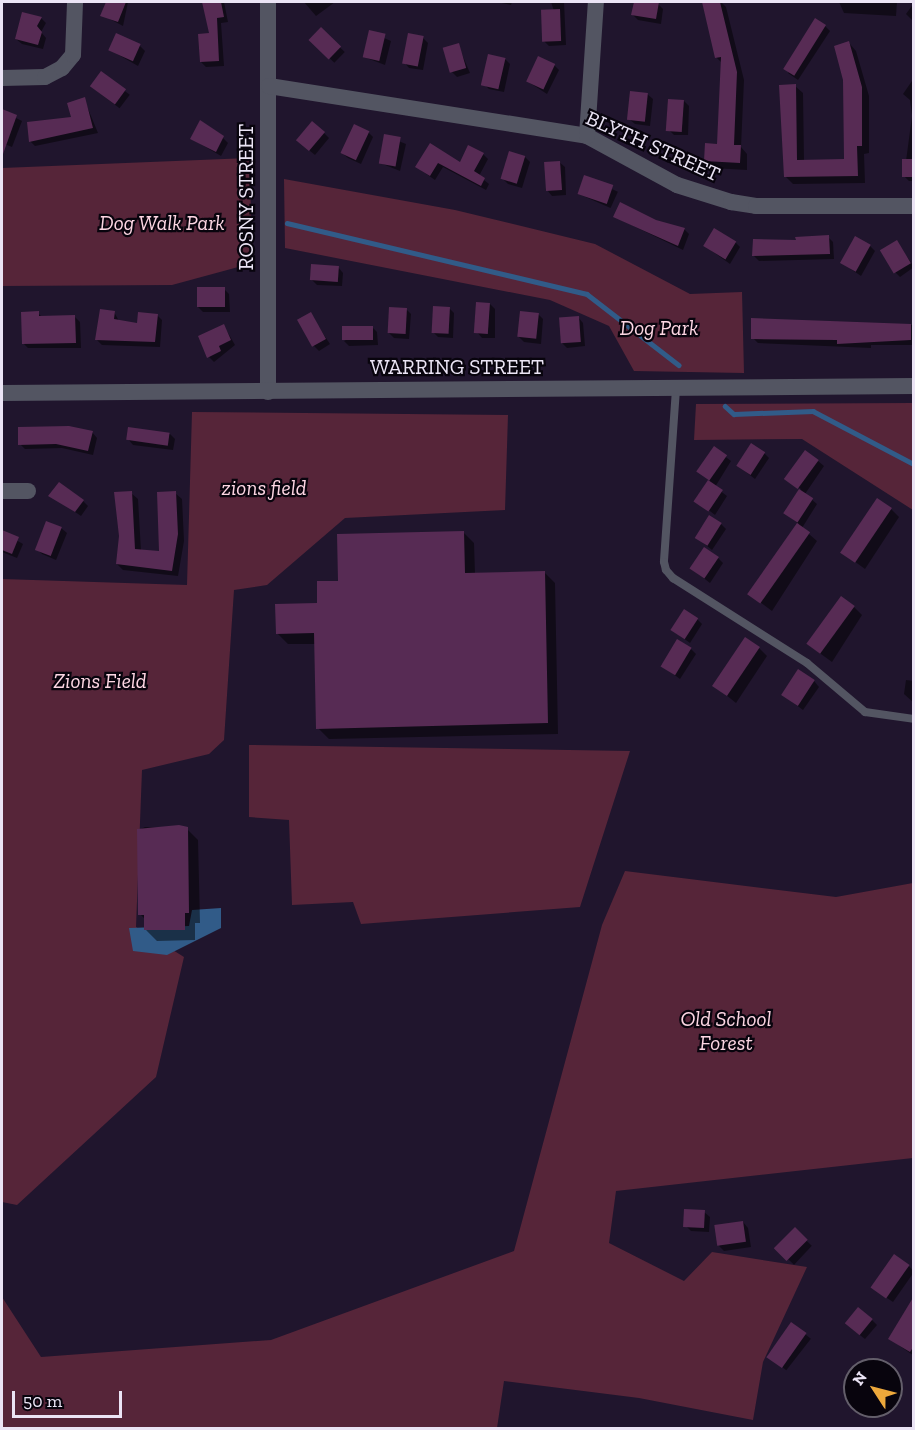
<!DOCTYPE html>
<style>
body{margin:0}
#map{position:relative;width:915px;height:1430px;overflow:hidden;background:#20152d;font-family:"Zilla Slab",serif}
div>[style]{position:absolute}
.green>*{inset:0;background:#562539}
.water>*{inset:0;background:#315b88}
.shadow>*{inset:0;background:#0007;transform-origin:0 0}
.stream>*{height:4.5px;margin:-2.25px;padding:0 2.25px;transform-origin:2.25px;border-radius:2.25px;background:#315b88}
.building>*{inset:0;background:#572b54;transform-origin:0 0}
.service>*{height:8px;margin:-4px;padding:0 4px;transform-origin:4px;border-radius:4px;background:#535562}
.minor>*{height:16px;margin:-8px;padding:0 8px;transform-origin:8px;border-radius:8px;background:#535562}
span{translate:-50% -50%;white-space:nowrap;text-align:center;line-height:1.15;-webkit-text-stroke:4.5px #08040d;paint-order:stroke}
.street-label{font-size:21px;color:#ebe4f5}
.park-label{font-size:21px;color:#fdd6e3;font-style:italic}
.frame{position:absolute;inset:0;border:3px solid #ebe4f5;pointer-events:none}
.north{position:absolute;left:843px;top:1358px;width:60px;height:60px;box-sizing:border-box;background:#08040d;border:2px solid #635e6a;border-radius:50%;rotate:306deg;font-size:16px;font-weight:700;line-height:24px;text-align:center;color:#ebe4f5}
.north::after{content:'';display:block;margin:auto;width:21px;height:27px;background:#eda83b;clip-path:polygon(50% 0,100% 100%,50% 72%,0 100%)}
.scale{position:absolute;left:12px;top:1391px;width:110px;height:27px;box-sizing:border-box;border:3px solid #ebe4f5;border-top:0;padding-left:8px;font-size:18px;line-height:21px;white-space:nowrap;color:#ebe4f5;-webkit-text-stroke:4px #08040d;paint-order:stroke}
</style>
<div id="map">
<div class="green">
<i style="clip-path:polygon(249px 158px,253px 263px,172px 285px,2px 286px,2px 168px)"></i>
<i style="clip-path:polygon(284px 179px,455px 210px,595px 244px,690px 294px,742px 292px,744px 373px,634px 371px,609px 326px,550px 300px,285px 248px)"></i>
<i style="clip-path:polygon(913px 403px,913px 510px,802px 439px,694px 440px,696px 404px)"></i>
<i style="clip-path:polygon(192px 412px,508px 415px,505px 510px,345px 518px,267px 585px,234px 590px,224px 740px,209px 754px,142px 770px,136px 927px,184px 957px,156px 1077px,17px 1205px,2px 1202px,2px 579px,187px 585px)"></i>
<i style="clip-path:polygon(249px 745px,630px 751px,580px 907px,361px 924px,353px 902px,292px 905px,289px 820px,249px 817px)"></i>
<i style="clip-path:polygon(625px 871px,836px 897px,913px 883px,913px 1158px,616px 1191px,609px 1243px,684px 1281px,712px 1252px,807px 1267px,763px 1362px,753px 1420px,639px 1398px,504px 1381px,497px 1428px,2px 1428px,2px 1297px,41px 1357px,271px 1340px,514px 1251px,602px 925px)"></i>
</div>
<div class="water">
<i style="clip-path:polygon(221px 908px,221px 928px,167px 955px,133px 951px,129px 928px,189px 926px,192px 910px)"></i>
</div>
<div class="shadow">
<i style="clip-path:polygon(107px 2px,128px 2px,123px 26px,102px 15px)"></i>
<i style="clip-path:polygon(204px 2px,224px 2px,228px 22px,221px 23px,224px 66px,206px 67px,201px 62px,210px 34px)"></i>
<i style="clip-path:polygon(304px 2px,335px 2px,316px 16px)"></i>
<i style="clip-path:polygon(497px 2px,512px 2px,511px 5px)"></i>
<i style="clip-path:polygon(551px 2px,564px 2px,566px 45px,549px 46px,544px 41px,554px 11px)"></i>
<i style="clip-path:polygon(635px 2px,658px 4px,663px 9px,661px 24px,638px 20px,633px 15px)"></i>
<i style="clip-path:polygon(712px 2px,721px 2px,726px 7px,744px 80px,741px 147px,747px 154px,747px 170px,712px 168px,705px 161px,719px 145px,722px 63px,716px 57px,703px 4px)"></i>
<i style="clip-path:polygon(839px 2px,897px 2px,896px 16px,844px 13px)"></i>
<i style="clip-path:polygon(914px 3px,914px 22px,906px 14px)"></i>
<i style="clip-path:polygon(41px 18px,46px 23px,41px 32px,46px 38px,43px 49px,22px 44px,16px 39px)"></i>
<i style="clip-path:polygon(825px 26px,830px 31px,798px 80px,788px 73px)"></i>
<i style="left:321px;top:29px;width:33px;height:15px;rotate:44deg"></i>
<i style="clip-path:polygon(370px 32px,391px 41px,385px 65px,364px 57px)"></i>
<i style="clip-path:polygon(423px 38px,428px 43px,423px 70px,409px 68px,404px 62px)"></i>
<i style="clip-path:polygon(849px 43px,856px 51px,869px 96px,869px 153px,864px 154px,865px 183px,793px 184px,785px 176px,795px 86px,803px 93px,804px 161px,845px 160px)"></i>
<i style="clip-path:polygon(458px 45px,470px 73px,457px 77px,452px 72px)"></i>
<i style="clip-path:polygon(140px 46px,145px 51px,138px 66px,110px 50px)"></i>
<i style="clip-path:polygon(505px 59px,510px 64px,504px 92px,489px 89px,484px 84px)"></i>
<i style="clip-path:polygon(554px 65px,559px 70px,547px 94px,527px 81px)"></i>
<i style="left:101px;top:73px;width:36px;height:17px;rotate:37deg"></i>
<i style="clip-path:polygon(914px 78px,914px 181px,909px 181px,904px 176px,912px 116px,910px 100px,903px 94px)"></i>
<i style="clip-path:polygon(647px 94px,653px 99px,650px 126px,635px 124px,629px 119px)"></i>
<i style="clip-path:polygon(84px 99px,98px 133px,35px 146px,30px 141px,73px 119px)"></i>
<i style="clip-path:polygon(684px 101px,689px 106px,688px 135px,674px 135px,669px 130px)"></i>
<i style="clip-path:polygon(2px 111px,22px 121px,12px 147px,2px 143px)"></i>
<i style="clip-path:polygon(368px 132px,373px 137px,361px 164px,348px 158px,342px 153px)"></i>
<i style="clip-path:polygon(324px 133px,329px 138px,315px 155px,304px 146px)"></i>
<i style="clip-path:polygon(386px 136px,406px 144px,400px 171px,380px 163px)"></i>
<i style="clip-path:polygon(223px 138px,228px 143px,221px 156px,192px 139px)"></i>
<i style="clip-path:polygon(430px 145px,460px 164px,483px 154px,488px 159px,479px 176px,489px 184px,486px 190px,443px 167px,435px 180px,422px 171px,417px 166px)"></i>
<i style="clip-path:polygon(525px 157px,530px 162px,522px 188px,508px 184px,503px 179px)"></i>
<i style="clip-path:polygon(559px 162px,565px 167px,566px 195px,552px 196px,547px 190px)"></i>
<i style="left:585px;top:177px;width:36px;height:18px;rotate:24deg"></i>
<i style="clip-path:polygon(615px 217px,684px 229px,689px 234px,683px 250px)"></i>
<i style="clip-path:polygon(828px 237px,833px 242px,834px 259px,759px 261px,754px 256px)"></i>
<i style="clip-path:polygon(735px 242px,740px 247px,730px 264px,705px 246px)"></i>
<i style="clip-path:polygon(897px 242px,914px 267px,900px 277px,895px 272px)"></i>
<i style="clip-path:polygon(870px 246px,875px 251px,861px 276px,842px 263px)"></i>
<i style="clip-path:polygon(338px 267px,343px 273px,342px 286px,317px 285px,312px 280px)"></i>
<i style="clip-path:polygon(224px 289px,229px 294px,230px 312px,203px 312px,198px 307px)"></i>
<i style="clip-path:polygon(490px 304px,495px 309px,495px 338px,482px 338px,477px 332px)"></i>
<i style="clip-path:polygon(449px 308px,454px 313px,453px 338px,438px 337px,433px 332px)"></i>
<i style="clip-path:polygon(406px 309px,411px 314px,409px 339px,394px 338px,389px 333px)"></i>
<i style="clip-path:polygon(114px 312px,119px 321px,138px 324px,157px 315px,162px 320px,160px 347px,102px 345px,97px 340px)"></i>
<i style="clip-path:polygon(38px 313px,43px 318px,75px 317px,80px 322px,81px 348px,28px 348px,23px 343px)"></i>
<i style="clip-path:polygon(310px 314px,330px 344px,319px 351px,314px 346px)"></i>
<i style="clip-path:polygon(538px 314px,543px 319px,541px 344px,524px 342px,519px 337px)"></i>
<i style="clip-path:polygon(578px 317px,583px 323px,585px 346px,567px 348px,562px 343px)"></i>
<i style="clip-path:polygon(866px 325px,914px 325px,914px 345px,871px 345px,871px 348px,758px 343px,753px 338px)"></i>
<i style="clip-path:polygon(224px 326px,235px 345px,214px 362px,209px 357px)"></i>
<i style="clip-path:polygon(372px 327px,377px 332px,378px 345px,349px 346px,344px 341px)"></i>
<i style="clip-path:polygon(92px 432px,97px 438px,93px 455px,62px 448px,25px 449px,20px 444px)"></i>
<i style="clip-path:polygon(170px 434px,175px 439px,173px 450px,133px 445px,128px 439px)"></i>
<i style="clip-path:polygon(714px 448px,731px 461px,715px 487px,727px 496px,715px 515px,697px 501px,710px 480px)"></i>
<i style="clip-path:polygon(764px 453px,769px 458px,755px 479px,738px 466px)"></i>
<i style="clip-path:polygon(818px 461px,824px 466px,805px 494px,817px 504px,802px 528px,817px 541px,772px 611px,752px 596px,799px 524px,785px 513px,801px 489px,788px 480px)"></i>
<i style="clip-path:polygon(131px 493px,138px 499px,141px 551px,161px 553px,175px 493px,182px 499px,184px 541px,178px 576px,123px 570px,117px 564px)"></i>
<i style="clip-path:polygon(50px 495px,83px 501px,88px 506px,81px 516px)"></i>
<i style="clip-path:polygon(891px 509px,899px 517px,865px 569px,843px 553px)"></i>
<i style="clip-path:polygon(721px 524px,726px 529px,712px 550px,696px 537px)"></i>
<i style="clip-path:polygon(61px 528px,67px 533px,56px 560px,42px 554px,37px 549px)"></i>
<i style="clip-path:polygon(2px 532px,23px 544px,17px 558px,2px 552px)"></i>
<i style="clip-path:polygon(463px 532px,474px 543px,475px 574px,544px 572px,555px 583px,558px 734px,329px 739px,318px 728px,316px 644px,288px 644px,277px 633px,319px 605px,339px 582px)"></i>
<i style="clip-path:polygon(718px 558px,723px 563px,710px 583px,692px 569px)"></i>
<i style="clip-path:polygon(854px 607px,862px 615px,832px 662px,810px 646px)"></i>
<i style="clip-path:polygon(697px 619px,702px 624px,690px 643px,672px 630px)"></i>
<i style="clip-path:polygon(759px 648px,767px 656px,736px 703px,715px 686px)"></i>
<i style="clip-path:polygon(691px 649px,696px 654px,680px 679px,661px 665px)"></i>
<i style="clip-path:polygon(906px 680px,914px 681px,914px 703px,904px 694px)"></i>
<i style="clip-path:polygon(814px 681px,819px 687px,803px 710px,783px 695px)"></i>
<i style="clip-path:polygon(145px 827px,187px 829px,198px 840px,200px 923px,195px 923px,195px 940px,157px 941px,146px 930px,146px 920px,140px 914px,139px 830px)"></i>
<i style="clip-path:polygon(704px 1212px,710px 1217px,709px 1232px,691px 1231px,686px 1226px)"></i>
<i style="clip-path:polygon(743px 1222px,748px 1228px,751px 1247px,724px 1251px,719px 1246px)"></i>
<i style="left:795px;top:1230px;width:23px;height:26px;rotate:43deg"></i>
<i style="clip-path:polygon(909px 1266px,914px 1272px,893px 1302px,878px 1292px)"></i>
<i style="clip-path:polygon(914px 1308px,914px 1356px,890px 1339px)"></i>
<i style="clip-path:polygon(872px 1320px,877px 1325px,865px 1339px,852px 1329px)"></i>
<i style="left:792px;top:1324px;width:24px;height:40px;rotate:38deg"></i>
<i style="clip-path:polygon(891px 1384px,896px 1389px,891px 1397px)"></i>
<i style="clip-path:polygon(866px 1406px,886px 1406px,881px 1414px)"></i>
</div>
<div class="stream">
<i style="left:287px;top:223px;width:308px;rotate:13.3deg"></i>
<i style="left:587px;top:294px;width:116px;rotate:37.7deg"></i>
<i style="left:725px;top:406px;width:12px;rotate:42deg"></i>
<i style="left:734px;top:414px;width:79px;rotate:-2.2deg"></i>
<i style="left:813px;top:411px;width:114px;rotate:27.7deg"></i>
</div>
<div class="building">
<i style="clip-path:polygon(106px 2px,126px 2px,118px 22px,100px 16px)"></i>
<i style="clip-path:polygon(202px 2px,221px 2px,224px 17px,217px 18px,219px 61px,200px 62px,198px 34px,209px 33px)"></i>
<i style="clip-path:polygon(634px 2px,659px 2px,656px 19px,631px 15px)"></i>
<i style="clip-path:polygon(702px 2px,720px 2px,737px 72px,734px 145px,741px 145px,740px 163px,704px 161px,705px 143px,717px 144px,721px 57px,715px 58px)"></i>
<i style="left:560px;top:9px;width:32px;height:19px;rotate:88deg"></i>
<i style="clip-path:polygon(22px 12px,42px 17px,37px 26px,42px 32px,38px 45px,15px 39px)"></i>
<i style="left:815px;top:18px;width:13px;height:60px;rotate:32deg"></i>
<i style="left:321px;top:27px;width:28px;height:18px;rotate:44deg"></i>
<i style="left:369px;top:30px;width:17px;height:28px;rotate:13deg"></i>
<i style="left:116px;top:33px;width:27px;height:19px;rotate:24deg"></i>
<i style="left:408px;top:33px;width:16px;height:31px;rotate:11deg"></i>
<i style="clip-path:polygon(849px 41px,862px 87px,862px 146px,857px 146px,858px 176px,784px 177px,779px 85px,796px 84px,797px 160px,844px 159px,843px 80px,834px 46px)"></i>
<i style="left:459px;top:43px;width:26px;height:17px;rotate:74deg"></i>
<i style="left:488px;top:54px;width:18px;height:32px;rotate:13deg"></i>
<i style="left:538px;top:56px;width:19px;height:28px;rotate:25deg"></i>
<i style="left:101px;top:71px;width:31px;height:19px;rotate:36deg"></i>
<i style="left:630px;top:91px;width:18px;height:29px;rotate:6deg"></i>
<i style="clip-path:polygon(85px 97px,93px 128px,29px 142px,27px 122px,71px 117px,67px 103px)"></i>
<i style="left:668px;top:99px;width:16px;height:32px;rotate:4deg"></i>
<i style="clip-path:polygon(2px 109px,17px 115px,3px 154px,2px 154px)"></i>
<i style="clip-path:polygon(200px 120px,224px 136px,216px 152px,190px 139px)"></i>
<i style="left:312px;top:121px;width:17px;height:25px;rotate:40deg"></i>
<i style="left:354px;top:124px;width:17px;height:32px;rotate:25deg"></i>
<i style="left:384px;top:134px;width:17px;height:30px;rotate:10deg"></i>
<i style="clip-path:polygon(430px 143px,460px 162px,468px 145px,484px 153px,474px 171px,485px 178px,481px 186px,438px 163px,430px 176px,415px 167px)"></i>
<i style="left:509px;top:151px;width:17px;height:29px;rotate:17deg"></i>
<i style="left:902px;top:159px;width:12px;height:18px"></i>
<i style="left:560px;top:161px;width:29px;height:16px;rotate:86deg"></i>
<i style="left:584px;top:175px;width:31px;height:20px;rotate:19deg"></i>
<i style="clip-path:polygon(620px 202px,656px 220px,685px 228px,678px 246px,613px 217px)"></i>
<i style="left:714px;top:228px;width:26px;height:21px;rotate:31deg"></i>
<i style="clip-path:polygon(829px 235px,830px 254px,752px 256px,753px 239px,796px 240px,795px 237px)"></i>
<i style="left:855px;top:236px;width:18px;height:31px;rotate:29deg"></i>
<i style="left:897px;top:240px;width:27px;height:20px;rotate:59deg"></i>
<i style="left:311px;top:264px;width:28px;height:16px;rotate:4deg"></i>
<i style="left:197px;top:287px;width:28px;height:20px"></i>
<i style="left:476px;top:302px;width:14px;height:31px;rotate:4deg"></i>
<i style="left:433px;top:306px;width:17px;height:27px;rotate:3deg"></i>
<i style="left:389px;top:307px;width:18px;height:26px;rotate:3deg"></i>
<i style="clip-path:polygon(100px 309px,115px 311px,114px 319px,137px 323px,138px 312px,158px 314px,155px 342px,95px 340px)"></i>
<i style="clip-path:polygon(39px 311px,39px 316px,75px 315px,76px 343px,22px 344px,21px 312px)"></i>
<i style="left:520px;top:311px;width:19px;height:26px;rotate:6deg"></i>
<i style="left:311px;top:312px;width:31px;height:16px;rotate:61deg"></i>
<i style="left:579px;top:316px;width:26px;height:20px;rotate:86deg"></i>
<i style="clip-path:polygon(751px 318px,911px 324px,911px 340px,837px 344px,837px 340px,751px 339px)"></i>
<i style="clip-path:polygon(224px 324px,231px 340px,219px 346px,221px 351px,207px 358px,198px 336px)"></i>
<i style="left:373px;top:326px;width:14px;height:31px;rotate:90deg"></i>
<i style="clip-path:polygon(69px 426px,93px 431px,88px 451px,56px 444px,18px 445px,18px 427px)"></i>
<i style="left:128px;top:427px;width:42px;height:13px;rotate:8deg"></i>
<i style="left:751px;top:443px;width:17px;height:27px;rotate:33deg"></i>
<i style="left:714px;top:446px;width:16px;height:31px;rotate:35deg"></i>
<i style="left:805px;top:450px;width:17px;height:36px;rotate:36deg"></i>
<i style="left:708px;top:480px;width:18px;height:26px;rotate:34deg"></i>
<i style="clip-path:polygon(59px 482px,84px 500px,75px 512px,48px 496px)"></i>
<i style="left:799px;top:489px;width:17px;height:29px;rotate:33deg"></i>
<i style="clip-path:polygon(132px 491px,135px 549px,159px 551px,157px 492px,176px 491px,178px 534px,172px 571px,116px 564px,119px 536px,114px 492px)"></i>
<i style="left:877px;top:498px;width:18px;height:66px;rotate:34deg"></i>
<i style="left:709px;top:515px;width:15px;height:27px;rotate:32deg"></i>
<i style="left:46px;top:521px;width:17px;height:31px;rotate:21deg"></i>
<i style="left:797px;top:523px;width:16px;height:87px;rotate:35deg"></i>
<i style="clip-path:polygon(2px 530px,19px 537px,12px 554px,2px 550px)"></i>
<i style="clip-path:polygon(464px 531px,465px 573px,545px 571px,548px 723px,316px 729px,314px 633px,276px 634px,275px 604px,317px 603px,317px 581px,338px 581px,337px 534px)"></i>
<i style="left:704px;top:547px;width:18px;height:26px;rotate:34deg"></i>
<i style="left:841px;top:596px;width:17px;height:59px;rotate:36deg"></i>
<i style="left:684px;top:609px;width:17px;height:25px;rotate:33deg"></i>
<i style="left:745px;top:637px;width:18px;height:59px;rotate:34deg"></i>
<i style="left:677px;top:639px;width:17px;height:32px;rotate:31deg"></i>
<i style="left:798px;top:669px;width:20px;height:31px;rotate:33deg"></i>
<i style="clip-path:polygon(179px 825px,188px 827px,189px 913px,185px 913px,185px 930px,144px 930px,144px 915px,138px 915px,137px 829px)"></i>
<i style="left:684px;top:1209px;width:21px;height:18px;rotate:3deg"></i>
<i style="left:743px;top:1221px;width:21px;height:29px;rotate:82deg"></i>
<i style="left:795px;top:1227px;width:18px;height:30px;rotate:45deg"></i>
<i style="left:894px;top:1254px;width:19px;height:41px;rotate:35deg"></i>
<i style="clip-path:polygon(914px 1296px,914px 1346px,910px 1352px,888px 1339px)"></i>
<i style="left:858px;top:1307px;width:19px;height:21px;rotate:39deg"></i>
<i style="left:791px;top:1322px;width:19px;height:43px;rotate:35deg"></i>
</div>
<div class="service">
<i style="left:676px;top:389px;width:173px;rotate:94deg"></i>
<i style="left:664px;top:562px;width:8px;rotate:76deg"></i>
<i style="left:666px;top:570px;width:11px;rotate:49deg"></i>
<i style="left:673px;top:578px;width:159px;rotate:32.4deg"></i>
<i style="left:807px;top:663px;width:76px;rotate:40.2deg"></i>
<i style="left:865px;top:712px;width:49px;rotate:8.1deg"></i>
</div>
<div class="minor">
<i style="left:268px;top:2px;width:390px;rotate:90deg"></i>
<i style="left:2px;top:78px;width:43px;rotate:-1.3deg"></i>
<i style="left:45px;top:77px;width:19px;rotate:-28deg"></i>
<i style="left:62px;top:68px;width:17px;rotate:-50deg"></i>
<i style="left:73px;top:55px;width:53px;rotate:-87.8deg"></i>
<i style="left:269px;top:86px;width:322px;rotate:8.9deg"></i>
<i style="left:587px;top:136px;width:102px;rotate:28.6deg"></i>
<i style="left:677px;top:185px;width:57px;rotate:17.5deg"></i>
<i style="left:731px;top:202px;width:25px;rotate:9deg"></i>
<i style="left:756px;top:206px;width:158px"></i>
<i style="left:587px;top:136px;width:134px;rotate:-86.2deg"></i>
<i style="left:2px;top:393px;width:912px;rotate:-0.44deg"></i>
<i style="left:2px;top:491px;width:26px"></i>
</div>
<div class="street-label">
<span style="left:653px;top:146px;rotate:24deg">BLYTH STREET</span>
<span style="left:246px;top:197px;rotate:-90deg">ROSNY STREET</span>
<span style="left:457px;top:367px">WARRING STREET</span>
</div>
<div class="park-label">
<span style="left:162px;top:223px">Dog Walk Park</span>
<span style="left:659px;top:328px">Dog Park</span>
<span style="left:264px;top:488px">zions field</span>
<span style="left:100px;top:681px">Zions Field</span>
<span style="left:726px;top:1031px">Old School<br>Forest</span>
</div>
<div class="frame"></div>
<div class="north">N</div>
<div class="scale">50 m</div>
</div>
